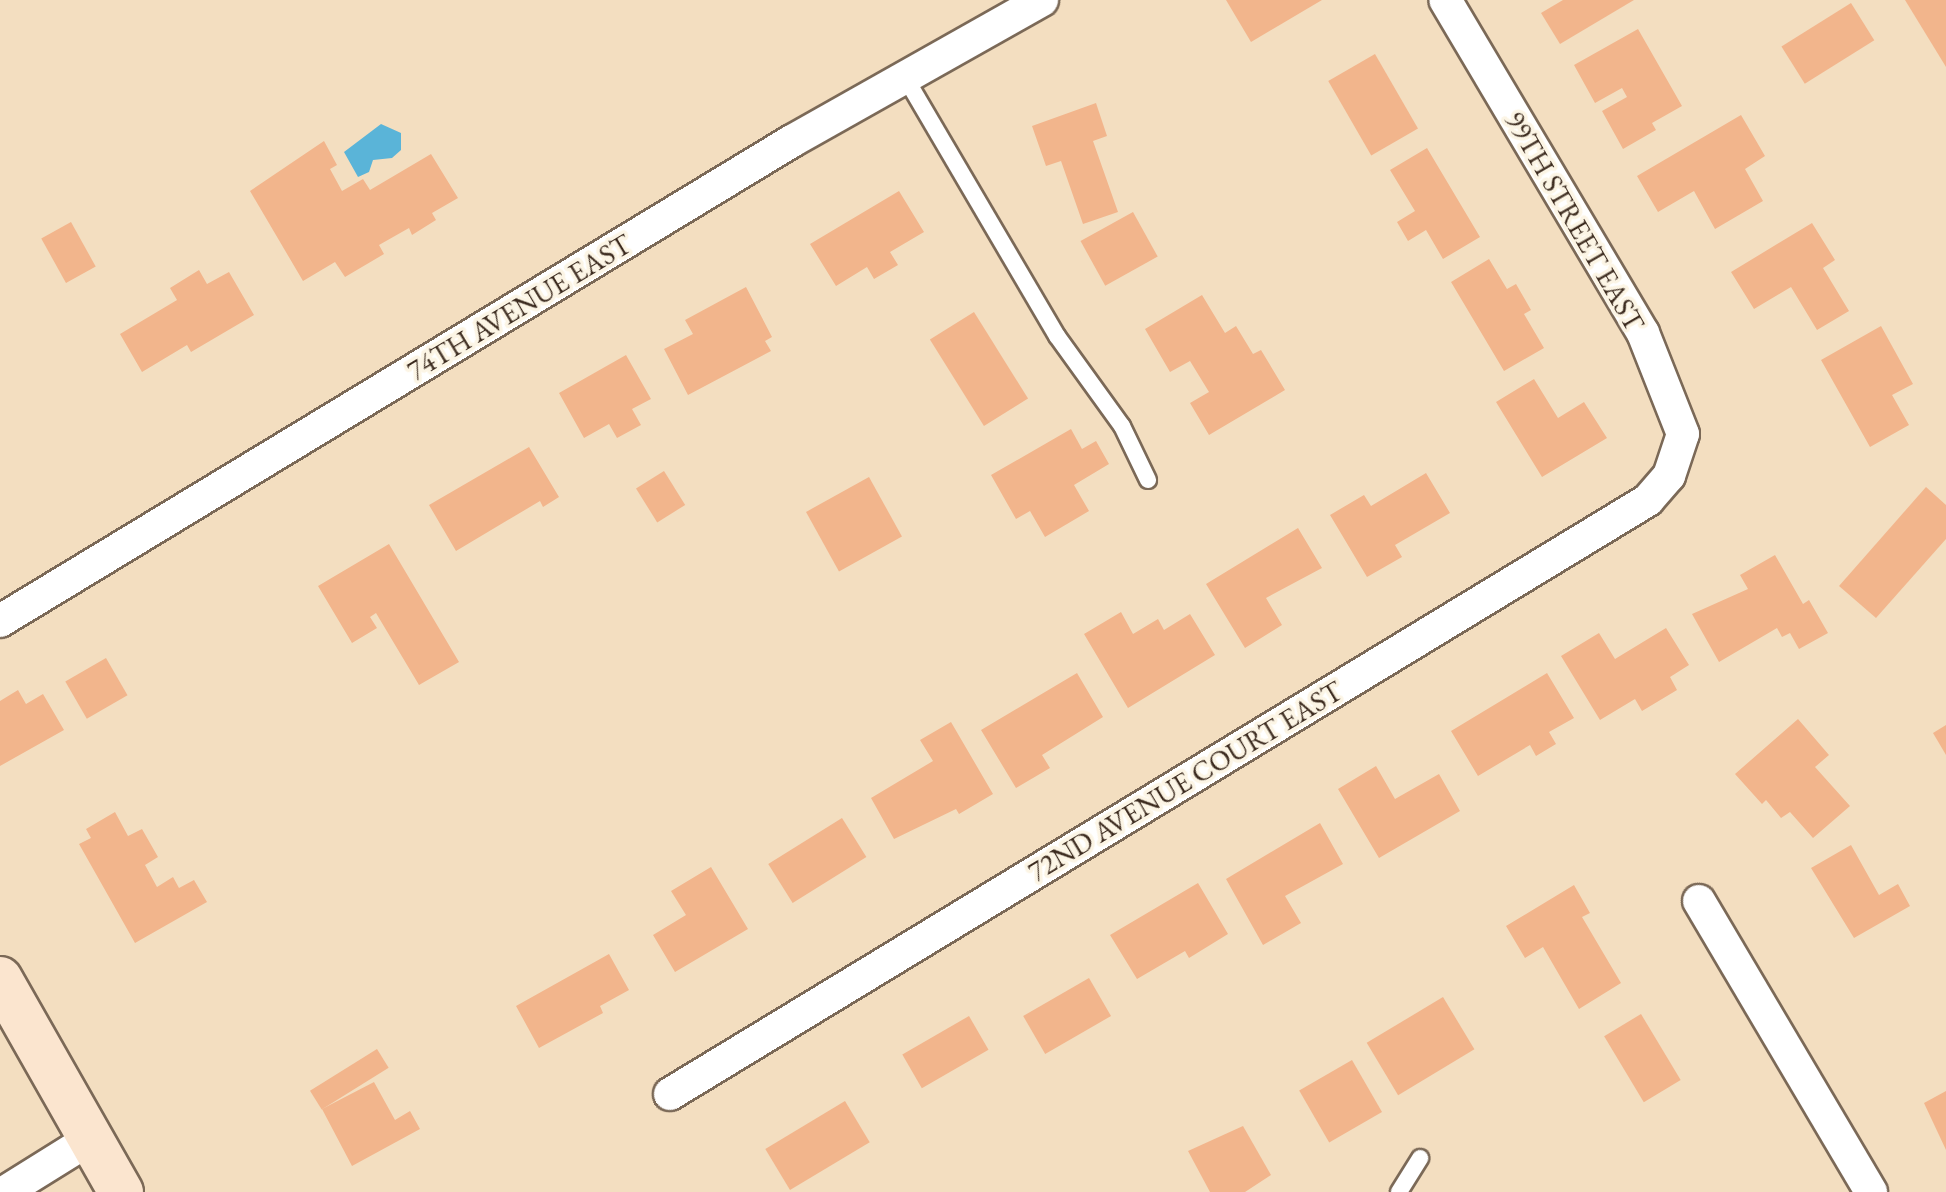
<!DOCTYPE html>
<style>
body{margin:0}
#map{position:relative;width:1946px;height:1192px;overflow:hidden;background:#f3dec0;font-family:"EB Garamond",serif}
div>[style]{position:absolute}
.water>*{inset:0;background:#5ab4d8}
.building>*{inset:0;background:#f2b58c;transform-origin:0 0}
.roads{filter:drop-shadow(2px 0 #7b6957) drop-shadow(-2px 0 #7b6957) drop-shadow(0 2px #7b6957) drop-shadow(0 -2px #7b6957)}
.lane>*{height:16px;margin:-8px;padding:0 8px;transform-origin:8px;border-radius:8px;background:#fff}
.street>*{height:32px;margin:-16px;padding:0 16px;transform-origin:16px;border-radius:16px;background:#fff}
.secondary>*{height:44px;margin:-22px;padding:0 22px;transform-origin:22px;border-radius:22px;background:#fbe5cf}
span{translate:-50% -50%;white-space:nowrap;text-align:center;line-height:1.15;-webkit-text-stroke:7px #fcf5e5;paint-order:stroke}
.street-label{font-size:28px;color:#3b2a1e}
</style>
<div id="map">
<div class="water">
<i style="clip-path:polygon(381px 124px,401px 133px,401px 150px,392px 158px,373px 160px,369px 172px,358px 177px,344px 152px)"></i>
</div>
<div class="building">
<i style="clip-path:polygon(1226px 0,1322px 0,1251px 42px)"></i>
<i style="clip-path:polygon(1563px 0,1634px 0,1560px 44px,1541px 13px)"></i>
<i style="clip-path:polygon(1905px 0,1946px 0,1946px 67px)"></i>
<i style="left:1851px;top:3px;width:44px;height:82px;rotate:58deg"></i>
<i style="clip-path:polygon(1638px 29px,1682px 106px,1652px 123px,1656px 130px,1623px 149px,1602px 111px,1627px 97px,1622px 88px,1595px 103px,1574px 65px)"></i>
<i style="left:1375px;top:54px;width:86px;height:54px;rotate:60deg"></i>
<i style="clip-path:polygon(1096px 103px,1107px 136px,1093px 141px,1118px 212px,1083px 224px,1061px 161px,1046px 166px,1032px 126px)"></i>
<i style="clip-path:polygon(1741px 115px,1765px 156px,1745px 169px,1763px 201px,1715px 229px,1694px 191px,1658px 212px,1637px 176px)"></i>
<i style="clip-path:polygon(324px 141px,337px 165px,330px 169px,342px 191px,363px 179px,370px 190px,431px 154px,458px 198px,432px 213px,436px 220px,412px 235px,409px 228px,379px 245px,384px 254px,345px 277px,335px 262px,303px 281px,250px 191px)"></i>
<i style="clip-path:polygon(1427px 148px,1480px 237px,1443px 259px,1426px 230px,1408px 241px,1397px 222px,1415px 211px,1390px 170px)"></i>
<i style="clip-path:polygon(899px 191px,924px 232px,890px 252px,898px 265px,874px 279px,867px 267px,836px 286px,810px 244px)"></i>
<i style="left:1133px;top:212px;width:51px;height:60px;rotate:61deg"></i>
<i style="left:71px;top:222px;width:51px;height:34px;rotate:61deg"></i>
<i style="clip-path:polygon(1812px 223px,1835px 260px,1823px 268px,1849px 311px,1817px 330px,1791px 287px,1754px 309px,1731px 272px)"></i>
<i style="clip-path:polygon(1489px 259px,1507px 289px,1516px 284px,1531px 310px,1524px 314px,1544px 348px,1504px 371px,1451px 282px)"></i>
<i style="clip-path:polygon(199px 270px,207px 284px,229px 272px,254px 315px,191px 352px,187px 345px,142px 372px,120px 334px,177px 300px,170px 288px)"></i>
<i style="clip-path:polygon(746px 287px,772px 337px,765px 341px,771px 351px,688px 395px,664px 349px,693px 334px,685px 320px)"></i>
<i style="clip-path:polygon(1202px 295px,1225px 333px,1236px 326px,1253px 354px,1261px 350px,1285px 390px,1209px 435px,1190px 403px,1209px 392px,1190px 361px,1170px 372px,1145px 329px)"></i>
<i style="left:974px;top:312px;width:102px;height:52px;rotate:58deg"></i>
<i style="clip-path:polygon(1881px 326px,1913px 384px,1892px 395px,1909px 425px,1870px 447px,1821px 360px)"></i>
<i style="clip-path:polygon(626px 355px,651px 399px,632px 409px,641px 425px,617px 438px,609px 424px,584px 438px,559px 393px)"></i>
<i style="clip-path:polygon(1534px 379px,1558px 418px,1584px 402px,1607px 438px,1542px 477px,1496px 402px)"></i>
<i style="clip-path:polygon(1071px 429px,1082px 449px,1096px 441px,1109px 464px,1074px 485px,1089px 511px,1045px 537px,1030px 511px,1016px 519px,991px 475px)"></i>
<i style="clip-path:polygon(529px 447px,559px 497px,543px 507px,540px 501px,456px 551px,429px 505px)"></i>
<i style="left:664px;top:471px;width:40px;height:33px;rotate:58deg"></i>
<i style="clip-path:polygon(1426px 473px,1450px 513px,1395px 545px,1402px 557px,1367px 577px,1330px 515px,1364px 495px,1371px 506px)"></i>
<i style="left:869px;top:477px;width:68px;height:72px;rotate:61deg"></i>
<i style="clip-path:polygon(1926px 487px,1946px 505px,1946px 539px,1876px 618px,1839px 586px)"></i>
<i style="clip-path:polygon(1298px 528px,1322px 568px,1266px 598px,1282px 625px,1245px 648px,1206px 584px)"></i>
<i style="clip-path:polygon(389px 544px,459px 662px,419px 685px,376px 613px,370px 617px,377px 628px,352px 643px,318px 586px)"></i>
<i style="clip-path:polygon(1775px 555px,1803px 604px,1809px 600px,1828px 633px,1799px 649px,1790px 633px,1782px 637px,1777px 628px,1719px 662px,1692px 614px,1748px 589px,1740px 575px)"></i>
<i style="clip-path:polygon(1121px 612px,1133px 634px,1158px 619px,1164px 630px,1190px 614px,1215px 655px,1128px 708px,1084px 634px)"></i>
<i style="clip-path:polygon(1666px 628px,1689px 665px,1670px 677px,1677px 690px,1642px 711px,1635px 699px,1600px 720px,1561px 656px,1599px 633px,1615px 659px)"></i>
<i style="left:106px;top:658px;width:43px;height:47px;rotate:60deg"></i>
<i style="clip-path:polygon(1077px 673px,1103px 717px,1042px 755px,1050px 768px,1016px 788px,981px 730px)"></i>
<i style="clip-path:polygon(1547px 673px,1574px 718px,1549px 732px,1556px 744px,1536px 756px,1530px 745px,1478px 776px,1451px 731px)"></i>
<i style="clip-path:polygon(18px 690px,26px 704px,43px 694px,64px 730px,0 766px,0 701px)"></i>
<i style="clip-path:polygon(1798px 719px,1829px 755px,1815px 767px,1850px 806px,1813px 838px,1790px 812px,1781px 818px,1766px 800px,1762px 804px,1735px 774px)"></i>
<i style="clip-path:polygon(951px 722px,993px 794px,959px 814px,956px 809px,894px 839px,871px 798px,933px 761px,920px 740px)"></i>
<i style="clip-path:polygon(1946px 725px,1946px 755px,1933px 733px)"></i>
<i style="clip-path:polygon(1376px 766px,1395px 799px,1439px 774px,1460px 811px,1379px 858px,1338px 789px)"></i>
<i style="clip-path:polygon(115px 812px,128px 836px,142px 829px,158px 857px,145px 865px,157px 887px,173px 877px,179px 888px,194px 880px,207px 902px,135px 943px,79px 844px,91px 838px,86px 829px)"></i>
<i style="left:842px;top:818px;width:46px;height:87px;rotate:58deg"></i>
<i style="clip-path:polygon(1320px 823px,1343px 864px,1285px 896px,1301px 923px,1263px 945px,1226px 879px)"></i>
<i style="clip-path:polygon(1851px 845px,1879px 895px,1898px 884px,1910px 906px,1854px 938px,1811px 868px)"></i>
<i style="clip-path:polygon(711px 867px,748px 929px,675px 972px,653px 935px,686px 915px,671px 891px)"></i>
<i style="clip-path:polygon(1198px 883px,1228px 934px,1189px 958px,1185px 951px,1137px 979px,1110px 935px)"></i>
<i style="clip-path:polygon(1574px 885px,1590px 913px,1582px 917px,1621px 983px,1579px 1009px,1543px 947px,1525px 958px,1506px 926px)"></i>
<i style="clip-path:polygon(609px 954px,629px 990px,600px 1006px,603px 1013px,539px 1048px,516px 1006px)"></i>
<i style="left:1089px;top:978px;width:44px;height:76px;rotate:60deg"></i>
<i style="left:1443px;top:997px;width:61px;height:89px;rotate:59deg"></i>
<i style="left:1641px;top:1014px;width:77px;height:43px;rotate:59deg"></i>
<i style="left:969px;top:1016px;width:39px;height:77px;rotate:60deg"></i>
<i style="left:377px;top:1049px;width:22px;height:79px;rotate:58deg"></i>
<i style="left:1352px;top:1060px;width:60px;height:61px;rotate:60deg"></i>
<i style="clip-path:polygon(374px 1082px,395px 1120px,410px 1111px,420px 1129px,352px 1166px,322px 1109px)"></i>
<i style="clip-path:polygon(1946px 1091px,1946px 1150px,1924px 1103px)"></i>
<i style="left:845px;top:1101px;width:48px;height:93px;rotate:59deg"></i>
<i style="clip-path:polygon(1243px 1126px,1271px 1175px,1245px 1192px,1210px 1192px,1188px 1151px)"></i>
</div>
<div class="roads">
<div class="lane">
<i style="left:905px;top:77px;width:300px;rotate:59.6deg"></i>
<i style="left:1057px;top:336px;width:111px;rotate:54.2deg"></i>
<i style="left:1122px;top:426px;width:60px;rotate:64.3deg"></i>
<i style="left:1399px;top:1192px;width:40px;rotate:-58deg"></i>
</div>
<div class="street">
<i style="left:0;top:621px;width:926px;rotate:-31.22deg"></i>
<i style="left:792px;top:141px;width:287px;rotate:-29.4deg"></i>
<i style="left:1699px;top:901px;width:338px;rotate:59.4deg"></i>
<i style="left:670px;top:1094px;width:1144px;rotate:-31.27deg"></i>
<i style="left:1648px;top:500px;width:32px;rotate:-49deg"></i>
<i style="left:1669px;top:476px;width:44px;rotate:-71.6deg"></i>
<i style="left:1683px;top:434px;width:109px;rotate:-111.6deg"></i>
<i style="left:1643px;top:333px;width:387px;rotate:-120.7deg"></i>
<i style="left:5px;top:1192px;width:100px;rotate:-31.9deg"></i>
</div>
<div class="secondary">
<i style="left:0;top:979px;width:245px;rotate:60.4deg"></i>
</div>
</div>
<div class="street-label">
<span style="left:1575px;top:221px;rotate:60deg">99TH STREET EAST</span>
<span style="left:519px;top:307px;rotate:-31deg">74TH AVENUE EAST</span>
<span style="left:1185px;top:781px;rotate:-31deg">72ND AVENUE COURT EAST</span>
</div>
</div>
